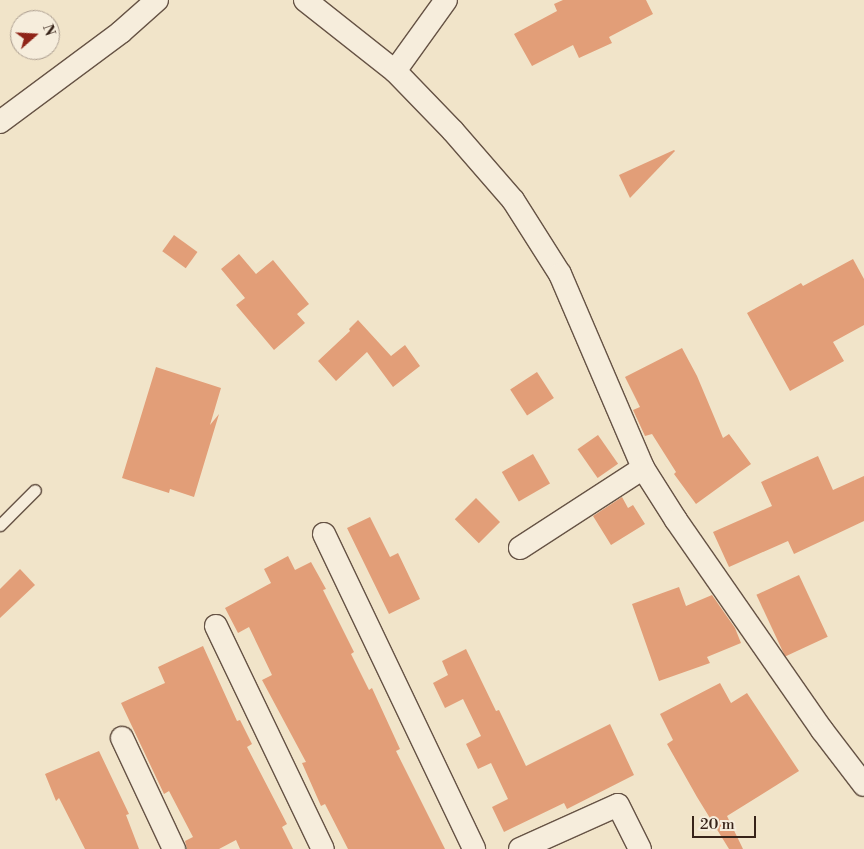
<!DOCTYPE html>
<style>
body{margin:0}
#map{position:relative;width:864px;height:849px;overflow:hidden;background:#f1e4c9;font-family:"Libre Bodoni",serif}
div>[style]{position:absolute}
.building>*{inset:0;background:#e29e78;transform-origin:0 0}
.roads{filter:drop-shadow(1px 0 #665345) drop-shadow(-1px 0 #665345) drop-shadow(0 1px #665345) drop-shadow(0 -1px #665345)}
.service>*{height:11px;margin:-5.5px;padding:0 5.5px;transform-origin:5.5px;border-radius:5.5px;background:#f6eddc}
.minor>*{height:22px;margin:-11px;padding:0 11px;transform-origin:11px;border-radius:11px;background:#f6eddc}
span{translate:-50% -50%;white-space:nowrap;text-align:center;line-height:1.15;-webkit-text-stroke:5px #f6eddc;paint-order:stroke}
.north{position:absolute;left:10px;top:10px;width:50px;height:50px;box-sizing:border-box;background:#f6eddc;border:1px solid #aa9c8e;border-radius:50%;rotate:71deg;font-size:14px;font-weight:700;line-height:20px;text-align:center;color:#372319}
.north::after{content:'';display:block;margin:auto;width:18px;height:22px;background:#8f2418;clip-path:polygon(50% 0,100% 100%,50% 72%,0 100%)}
.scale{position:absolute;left:692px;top:816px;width:64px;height:22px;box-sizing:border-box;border:2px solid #372319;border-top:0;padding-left:6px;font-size:15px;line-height:18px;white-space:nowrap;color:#372319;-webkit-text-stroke:4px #f6eddc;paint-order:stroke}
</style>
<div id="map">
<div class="building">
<i style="clip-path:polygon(563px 0,646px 0,653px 14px,609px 37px,612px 43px,579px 58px,573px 45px,532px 66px,514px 34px,557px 11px,554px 4px)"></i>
<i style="clip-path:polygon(674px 150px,675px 151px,630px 198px,619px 175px)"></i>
<i style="left:174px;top:235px;width:29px;height:20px;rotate:36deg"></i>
<i style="clip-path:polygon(239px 254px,256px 274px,273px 260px,309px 304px,297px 314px,305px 323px,274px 350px,236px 305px,245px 298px,221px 269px)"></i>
<i style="clip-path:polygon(853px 259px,864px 279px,864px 325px,833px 342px,844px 361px,790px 391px,747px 313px,801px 283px,803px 286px)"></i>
<i style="clip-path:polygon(358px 320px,391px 356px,405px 345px,420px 366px,393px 387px,367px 352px,336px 381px,318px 361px,350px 331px,349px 329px)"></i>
<i style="clip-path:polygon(682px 348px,697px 376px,723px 438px,729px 434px,751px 464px,696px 504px,674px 474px,676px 472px,652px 434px,645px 436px,633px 410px,640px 407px,625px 377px)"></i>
<i style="clip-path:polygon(156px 367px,221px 388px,210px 425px,219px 414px,194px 497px,170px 489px,169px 493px,122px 478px)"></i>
<i style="left:537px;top:372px;width:31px;height:32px;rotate:57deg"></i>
<i style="left:598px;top:435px;width:35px;height:25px;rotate:55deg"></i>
<i style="left:533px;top:454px;width:34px;height:36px;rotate:60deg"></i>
<i style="clip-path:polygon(818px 456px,833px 490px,864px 476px,864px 521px,794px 554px,788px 541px,729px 567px,713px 532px,772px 506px,761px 482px)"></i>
<i style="clip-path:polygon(622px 497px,628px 508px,633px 505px,645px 524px,611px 545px,593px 516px)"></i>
<i style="left:476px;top:498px;width:34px;height:30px;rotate:45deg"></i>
<i style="clip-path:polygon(370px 517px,390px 557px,398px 553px,420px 599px,389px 614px,347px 528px)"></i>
<i style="clip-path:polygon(288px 556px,295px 570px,311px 562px,326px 589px,323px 590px,354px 652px,351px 654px,369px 690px,372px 688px,400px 749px,396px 751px,445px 849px,348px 849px,325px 804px,321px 806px,302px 763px,306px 762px,262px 680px,272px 675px,249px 627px,238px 633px,225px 608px,271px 583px,264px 569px)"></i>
<i style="clip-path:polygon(20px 569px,35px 585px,0 618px,0 589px)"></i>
<i style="left:799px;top:575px;width:68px;height:47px;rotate:65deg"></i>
<i style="clip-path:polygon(679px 587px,686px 606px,712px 595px,735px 628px,741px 643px,707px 657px,710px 663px,659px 681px,632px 604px)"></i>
<i style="clip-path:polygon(203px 646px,237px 721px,240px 720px,252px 744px,247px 747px,287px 824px,282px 827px,293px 849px,240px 849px,236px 840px,219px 849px,187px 849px,185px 841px,193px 837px,169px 791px,164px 794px,121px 703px,165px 683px,158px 667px)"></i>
<i style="clip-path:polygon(466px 649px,496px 711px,499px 710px,526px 766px,610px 724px,634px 775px,567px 809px,564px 803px,504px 832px,492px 807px,508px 799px,491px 763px,478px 769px,466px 744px,481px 736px,463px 699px,445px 708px,433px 683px,448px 675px,442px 661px)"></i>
<i style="clip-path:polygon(720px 683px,731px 703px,747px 693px,799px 771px,727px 816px,743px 849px,729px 849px,697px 797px,667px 744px,673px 740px,660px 714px)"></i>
<i style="clip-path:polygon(99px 751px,129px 814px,126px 815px,139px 849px,85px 849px,59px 798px,56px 801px,45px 774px)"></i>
</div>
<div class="roads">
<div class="service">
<i style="left:0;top:525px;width:49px;rotate:-45deg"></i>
</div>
<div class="minor">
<i style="left:305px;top:0;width:115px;rotate:38.3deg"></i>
<i style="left:395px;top:71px;width:83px;rotate:46deg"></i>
<i style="left:453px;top:131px;width:91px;rotate:49deg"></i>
<i style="left:513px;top:200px;width:88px;rotate:57.6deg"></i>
<i style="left:560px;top:274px;width:211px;rotate:66.8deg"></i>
<i style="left:643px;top:468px;width:62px;rotate:57.6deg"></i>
<i style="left:676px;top:520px;width:256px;rotate:55.2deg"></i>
<i style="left:822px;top:730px;width:69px;rotate:52.6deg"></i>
<i style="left:395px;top:71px;width:87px;rotate:-54.3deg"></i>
<i style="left:0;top:122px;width:151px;rotate:-36.6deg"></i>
<i style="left:121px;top:32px;width:48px;rotate:-41.6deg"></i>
<i style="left:324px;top:534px;width:349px;rotate:64.5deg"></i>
<i style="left:520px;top:548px;width:147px;rotate:-33deg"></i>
<i style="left:216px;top:626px;width:247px;rotate:64.4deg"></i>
<i style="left:122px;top:738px;width:123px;rotate:64.9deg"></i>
<i style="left:520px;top:849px;width:107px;rotate:-24.2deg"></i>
<i style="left:618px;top:805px;width:49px;rotate:63.4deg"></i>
</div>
</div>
<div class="north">N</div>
<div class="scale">20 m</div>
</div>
